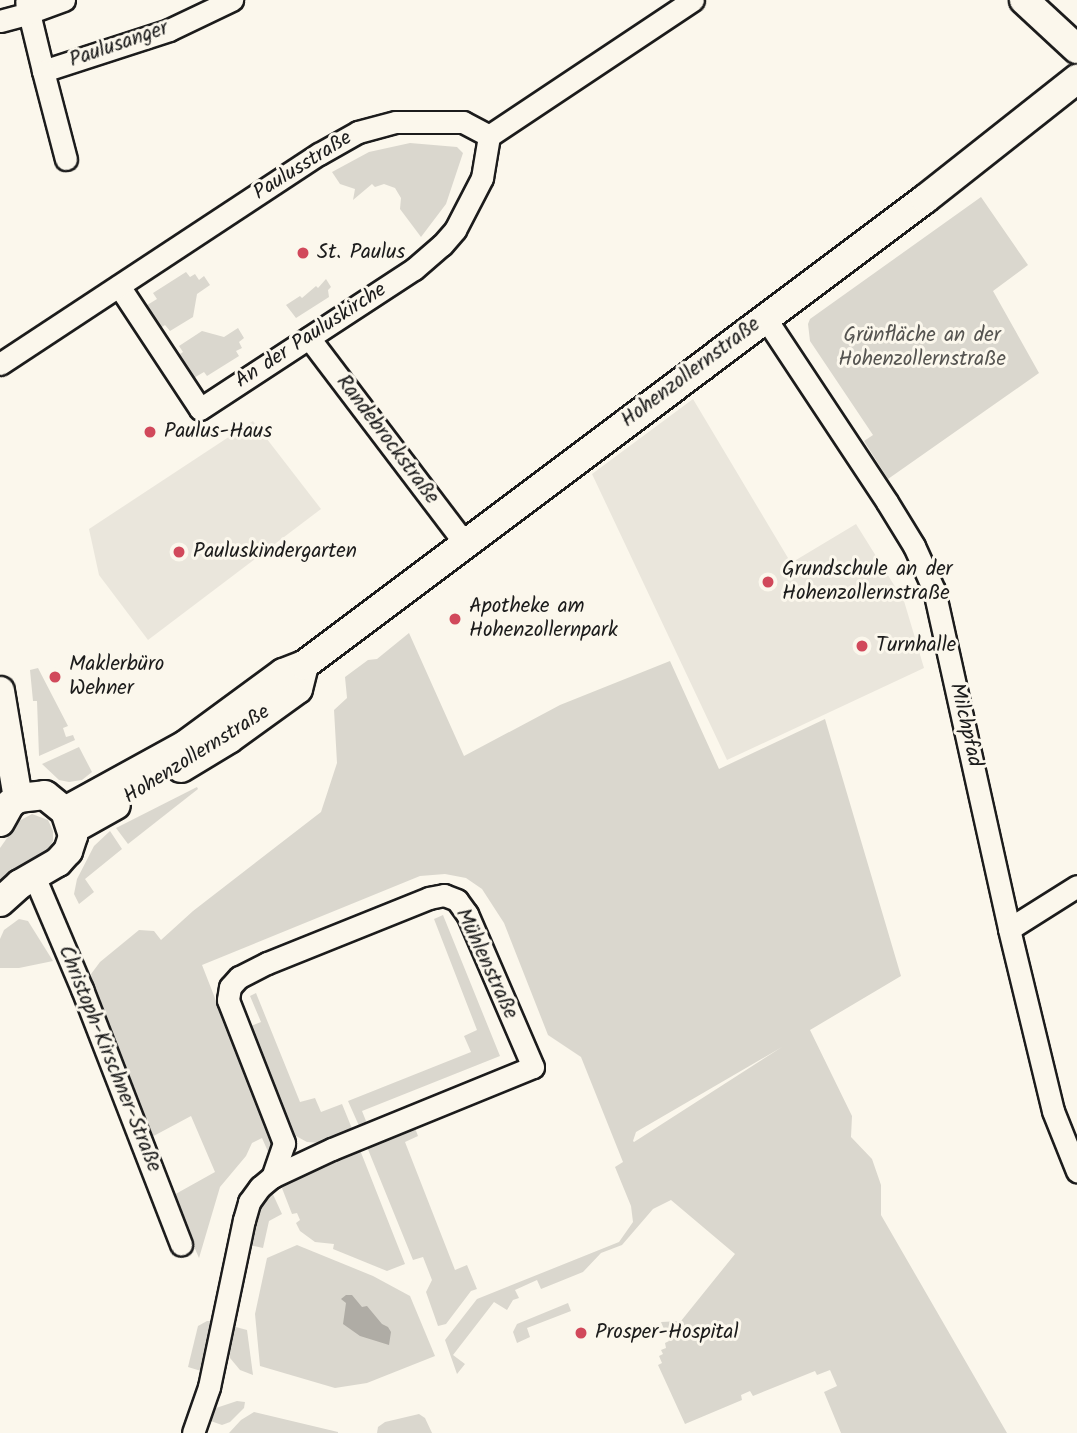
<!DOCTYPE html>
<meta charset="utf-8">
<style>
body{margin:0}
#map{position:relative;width:1077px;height:1433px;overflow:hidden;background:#fbf7ec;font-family:Kalam,sans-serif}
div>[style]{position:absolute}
.built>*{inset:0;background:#eae6dc}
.green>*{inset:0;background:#dad7ce}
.water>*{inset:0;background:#afaca5}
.roads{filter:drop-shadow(2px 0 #1c1c1c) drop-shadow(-2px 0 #1c1c1c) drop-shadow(0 2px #1c1c1c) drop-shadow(0 -2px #1c1c1c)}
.minor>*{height:21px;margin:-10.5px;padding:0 10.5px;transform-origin:10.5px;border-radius:10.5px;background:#fbf7ec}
.major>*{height:28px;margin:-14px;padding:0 14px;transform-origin:14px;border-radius:14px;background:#fbf7ec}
.dots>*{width:19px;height:19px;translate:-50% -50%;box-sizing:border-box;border:4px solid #fbf7ec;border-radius:50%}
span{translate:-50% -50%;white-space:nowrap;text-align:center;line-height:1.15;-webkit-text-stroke:6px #fbf7ec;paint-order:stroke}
.street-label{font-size:21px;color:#1c1c1c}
.poi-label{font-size:21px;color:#1c1c1c}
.left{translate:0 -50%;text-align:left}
.park-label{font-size:21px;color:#555451}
</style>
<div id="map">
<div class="built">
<i style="clip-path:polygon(693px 399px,791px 563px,856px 524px,904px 601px,924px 668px,727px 760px,592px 474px)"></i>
<i style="clip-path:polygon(253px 421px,321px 509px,148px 640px,99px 575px,89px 529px)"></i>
</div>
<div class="green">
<i style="clip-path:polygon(410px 143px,457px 147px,463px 153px,446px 204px,421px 237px,400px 209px,401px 198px,395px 188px,384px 184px,375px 187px,372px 184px,353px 200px,355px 189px,340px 184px,332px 172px,369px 152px)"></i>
<i style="clip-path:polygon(981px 197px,1028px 265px,993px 291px,1039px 373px,888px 479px,864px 441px,873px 435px,810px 341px,808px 324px,810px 319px)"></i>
<i style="clip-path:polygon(186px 272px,190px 277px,195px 274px,199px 280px,204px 276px,210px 285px,197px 294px,193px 317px,170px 331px,165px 325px,159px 329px,144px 307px,157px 299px,153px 293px)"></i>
<i style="clip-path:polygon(326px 279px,331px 287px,328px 290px,329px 297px,296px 318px,286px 305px,300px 296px,302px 298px,316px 286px,318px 288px)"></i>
<i style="clip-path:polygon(238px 328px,244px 338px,239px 342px,242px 348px,236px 351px,239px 356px,207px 376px,204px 372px,192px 379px,177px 356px,183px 352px,179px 346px,202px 331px,224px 337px)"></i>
<i style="clip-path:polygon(evenodd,409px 633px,464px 756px,560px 705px,670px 661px,719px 769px,825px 719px,901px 976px,810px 1030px,852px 1116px,851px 1137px,872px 1159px,881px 1185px,881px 1215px,1007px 1433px,841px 1433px,824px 1392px,837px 1386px,830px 1370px,817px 1375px,815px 1371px,753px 1396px,750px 1391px,741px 1395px,742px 1400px,685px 1424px,658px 1365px,662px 1363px,659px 1356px,663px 1354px,661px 1350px,666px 1348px,665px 1343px,669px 1341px,661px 1322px,681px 1321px,735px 1254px,671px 1200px,653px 1209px,622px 1245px,601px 1253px,583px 1272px,541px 1289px,537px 1280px,515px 1290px,519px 1298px,513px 1300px,507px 1310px,494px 1302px,453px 1355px,465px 1364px,457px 1374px,445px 1340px,477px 1299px,619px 1242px,633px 1222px,631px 1206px,615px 1167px,623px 1162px,581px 1057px,548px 1035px,504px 923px,482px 889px,466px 878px,445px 874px,420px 876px,202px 965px,271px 1141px,270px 1156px,262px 1138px,252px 1143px,246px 1156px,220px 1187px,199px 1258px,172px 1196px,215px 1172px,191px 1116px,148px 1139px,90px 990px,94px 987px,91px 974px,100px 962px,139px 930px,154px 931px,161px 940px,193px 911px,321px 812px,337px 763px,334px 710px,347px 698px,345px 677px,368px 660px,377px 659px,409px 633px,782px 1047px,634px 1142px,633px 1141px,636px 1132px,782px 1047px)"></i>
<i style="clip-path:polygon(38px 668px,68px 726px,63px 728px,66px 737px,73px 735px,75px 740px,39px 756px,37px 701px,33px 701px,30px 670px)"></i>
<i style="clip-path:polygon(79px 747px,92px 772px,82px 780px,69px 782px,59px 780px,42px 764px)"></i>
<i style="clip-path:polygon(197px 787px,198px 789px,128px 844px,116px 828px)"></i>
<i style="clip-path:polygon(32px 814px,48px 820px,53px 831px,53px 841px,41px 860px,0 888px,0 848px,19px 821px)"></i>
<i style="clip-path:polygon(110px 831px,122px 849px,85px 879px,94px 892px,79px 904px,74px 894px,77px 879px,94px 846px)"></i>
<i style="clip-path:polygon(443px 915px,500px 1056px,362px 1111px,368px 1126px,360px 1128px,348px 1101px,471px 1052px,464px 1036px,477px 1030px,434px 919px)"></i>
<i style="clip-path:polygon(19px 919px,28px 921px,53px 961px,19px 968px,0 968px,0 939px,4px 930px)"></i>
<i style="clip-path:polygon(256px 993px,300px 1102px,315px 1098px,321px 1112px,342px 1104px,353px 1131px,320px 1143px,307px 1142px,294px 1135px,248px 1027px,261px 1022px,250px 996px)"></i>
<i style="clip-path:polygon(415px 1128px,418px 1136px,405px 1142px,455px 1270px,467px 1265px,477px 1289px,471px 1291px,446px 1324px,438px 1326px,426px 1292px,432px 1280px,423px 1257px,413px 1260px,367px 1147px)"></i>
<i style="clip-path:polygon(360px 1150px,405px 1264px,387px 1271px,333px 1249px,334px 1244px,315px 1242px,300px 1231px,296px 1223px,300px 1220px,297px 1213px,292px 1214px,280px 1183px)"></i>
<i style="clip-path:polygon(271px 1190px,282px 1214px,269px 1221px,263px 1248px,249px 1245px,257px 1210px)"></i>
<i style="clip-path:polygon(297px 1245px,373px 1276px,410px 1296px,435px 1356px,367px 1383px,335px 1388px,260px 1366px,255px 1314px,267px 1258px)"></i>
<i style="clip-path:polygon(568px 1303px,571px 1311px,527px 1328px,530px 1337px,517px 1343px,513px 1332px,517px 1324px)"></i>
<i style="clip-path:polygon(207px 1321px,211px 1321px,201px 1371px,188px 1367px,198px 1326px)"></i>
<i style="clip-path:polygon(232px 1326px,247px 1330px,253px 1375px,240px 1370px,230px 1358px,228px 1343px)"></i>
<i style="clip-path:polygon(237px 1401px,245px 1402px,244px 1408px,230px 1422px,222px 1425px,208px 1420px,216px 1408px)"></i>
<i style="clip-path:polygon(254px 1412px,338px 1432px,338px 1433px,229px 1433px,241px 1420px)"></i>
<i style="clip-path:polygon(419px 1414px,425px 1418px,432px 1433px,377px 1433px,378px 1427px,385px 1422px)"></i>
</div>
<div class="water">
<i style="clip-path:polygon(346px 1295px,352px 1295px,362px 1307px,367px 1306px,382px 1324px,388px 1327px,391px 1332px,389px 1345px,360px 1336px,343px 1324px,346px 1303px,341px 1299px)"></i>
</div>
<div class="roads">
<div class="minor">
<i style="left:64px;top:0;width:37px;rotate:160deg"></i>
<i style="left:29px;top:13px;width:60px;rotate:76.4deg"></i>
<i style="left:43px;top:71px;width:133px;rotate:-18deg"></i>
<i style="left:169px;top:30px;width:70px;rotate:-25.5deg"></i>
<i style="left:0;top:21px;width:30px;rotate:-15deg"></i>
<i style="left:29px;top:13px;width:11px;rotate:-105deg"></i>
<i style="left:43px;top:71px;width:91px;rotate:75.4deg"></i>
<i style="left:489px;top:136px;width:245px;rotate:-33.7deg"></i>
<i style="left:119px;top:286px;width:147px;rotate:56.6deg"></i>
<i style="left:200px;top:409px;width:256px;rotate:-33.2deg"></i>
<i style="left:414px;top:269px;width:37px;rotate:-41deg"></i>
<i style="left:442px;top:245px;width:20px;rotate:-49deg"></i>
<i style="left:455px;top:230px;width:59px;rotate:-62.6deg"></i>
<i style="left:482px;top:178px;width:43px;rotate:-80.5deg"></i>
<i style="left:764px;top:316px;width:223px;rotate:56.5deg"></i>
<i style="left:887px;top:502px;width:52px;rotate:58.5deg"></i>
<i style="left:914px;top:546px;width:48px;rotate:65.6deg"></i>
<i style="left:934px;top:590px;width:347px;rotate:77.5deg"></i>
<i style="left:1009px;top:929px;width:187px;rotate:76.4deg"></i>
<i style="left:1053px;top:1111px;width:65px;rotate:68.2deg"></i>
<i style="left:309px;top:338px;width:256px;rotate:52.8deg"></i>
<i style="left:0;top:364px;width:382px;rotate:-33.4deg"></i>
<i style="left:319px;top:154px;width:45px;rotate:-29.4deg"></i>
<i style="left:358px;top:132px;width:39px;rotate:-15deg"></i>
<i style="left:396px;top:122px;width:67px"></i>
<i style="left:463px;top:122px;width:30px;rotate:28deg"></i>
<i style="left:34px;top:876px;width:123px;rotate:67deg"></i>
<i style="left:82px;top:989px;width:274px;rotate:68.8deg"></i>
<i style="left:1009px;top:929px;width:80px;rotate:-32.3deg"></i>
<i style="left:193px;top:1433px;width:49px;rotate:-70.8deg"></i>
<i style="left:209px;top:1387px;width:171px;rotate:-78.2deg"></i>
<i style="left:244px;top:1220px;width:19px;rotate:-74deg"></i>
<i style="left:249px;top:1202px;width:19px;rotate:-54deg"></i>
<i style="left:260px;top:1187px;width:16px;rotate:-40deg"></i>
<i style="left:272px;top:1177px;width:66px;rotate:-25deg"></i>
<i style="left:332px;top:1149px;width:217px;rotate:-22.2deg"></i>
<i style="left:533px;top:1067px;width:167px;rotate:-113.3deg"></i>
<i style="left:467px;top:914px;width:17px;rotate:-126deg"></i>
<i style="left:457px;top:900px;width:14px;rotate:-159deg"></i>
<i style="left:444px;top:895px;width:15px;rotate:169deg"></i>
<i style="left:429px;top:898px;width:175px;rotate:158.1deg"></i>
<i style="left:267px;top:963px;width:31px;rotate:153deg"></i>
<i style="left:239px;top:977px;width:13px;rotate:132deg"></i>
<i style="left:230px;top:987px;width:13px;rotate:99deg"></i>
<i style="left:228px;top:1000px;width:154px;rotate:68.6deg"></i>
<i style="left:284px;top:1143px;width:36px;rotate:109deg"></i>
</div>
<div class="major">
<i style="left:1024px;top:0;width:72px;rotate:42.8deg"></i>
<i style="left:0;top:691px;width:109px;rotate:80.5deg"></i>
<i style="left:181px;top:768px;width:56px;rotate:-31.1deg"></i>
<i style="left:229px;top:739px;width:85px;rotate:-35.9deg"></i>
<i style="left:298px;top:689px;width:25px;rotate:-76deg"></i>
<i style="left:65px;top:811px;width:137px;rotate:-28.8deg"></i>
<i style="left:185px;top:745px;width:122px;rotate:-36.3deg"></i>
<i style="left:283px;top:673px;width:22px;rotate:-21deg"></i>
<i style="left:304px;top:665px;width:776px;rotate:-36.88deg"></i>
<i style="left:925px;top:199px;width:194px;rotate:-38.3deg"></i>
<i style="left:0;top:822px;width:21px;rotate:-61deg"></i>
<i style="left:10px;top:804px;width:10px;rotate:-37deg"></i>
<i style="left:18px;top:798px;width:27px;rotate:-6deg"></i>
<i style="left:45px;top:795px;width:26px;rotate:39deg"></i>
<i style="left:65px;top:811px;width:26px;rotate:72deg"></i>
<i style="left:73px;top:836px;width:16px;rotate:108deg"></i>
<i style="left:68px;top:851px;width:15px;rotate:132deg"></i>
<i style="left:58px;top:862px;width:44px;rotate:149.9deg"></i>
<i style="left:20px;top:884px;width:27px;rotate:138deg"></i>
<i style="left:73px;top:829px;width:49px;rotate:-29.2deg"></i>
</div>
</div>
<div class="dots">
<i style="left:303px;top:253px;background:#d1495b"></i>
<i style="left:150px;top:432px;background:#d1495b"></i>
<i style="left:179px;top:552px;background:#d1495b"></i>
<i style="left:768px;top:582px;background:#d1495b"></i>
<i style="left:455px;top:619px;background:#d1495b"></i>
<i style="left:862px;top:646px;background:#d1495b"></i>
<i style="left:55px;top:677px;background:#d1495b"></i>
<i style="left:581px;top:1333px;background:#d1495b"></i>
</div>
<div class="street-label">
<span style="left:119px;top:45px;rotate:-19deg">Paulusanger</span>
<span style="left:303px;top:166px;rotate:-32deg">Paulusstraße</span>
<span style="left:311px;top:336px;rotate:-33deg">An der Pauluskirche</span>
<span style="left:691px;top:373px;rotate:-37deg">Hohenzollernstraße</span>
<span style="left:387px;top:440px;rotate:53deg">Randebrockstraße</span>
<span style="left:965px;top:725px;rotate:77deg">Milchpfad</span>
<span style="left:197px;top:755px;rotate:-32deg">Hohenzollernstraße</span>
<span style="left:486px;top:964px;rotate:65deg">Mühlenstraße</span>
<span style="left:109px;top:1059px;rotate:68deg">Christoph-Kirschner-Straße</span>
</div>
<div class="poi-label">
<span class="left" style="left:317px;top:253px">St. Paulus</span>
<span class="left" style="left:164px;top:432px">Paulus-Haus</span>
<span class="left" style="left:193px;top:552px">Pauluskindergarten</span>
<span class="left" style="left:782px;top:582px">Grundschule an der<br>Hohenzollernstraße</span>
<span class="left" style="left:469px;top:619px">Apotheke am<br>Hohenzollernpark</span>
<span class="left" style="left:876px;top:646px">Turnhalle</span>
<span class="left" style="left:69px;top:677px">Maklerbüro<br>Wehner</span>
<span class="left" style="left:595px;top:1333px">Prosper-Hospital</span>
</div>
<div class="park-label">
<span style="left:922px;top:348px">Grünfläche an der<br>Hohenzollernstraße</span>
</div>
</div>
